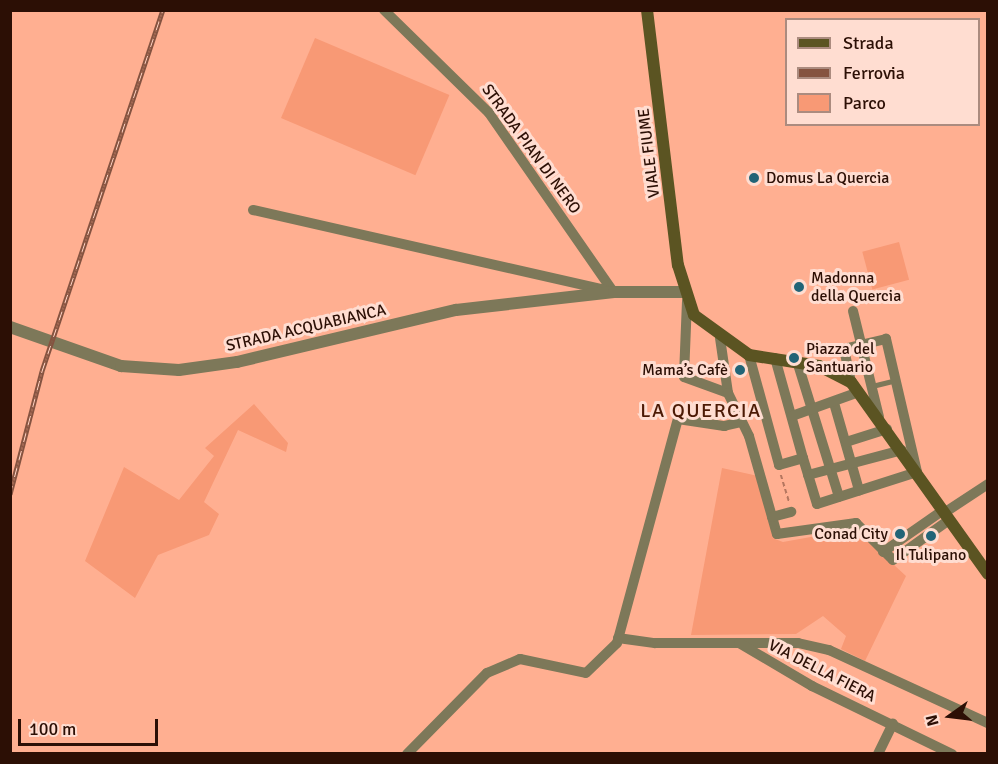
<!DOCTYPE html>
<meta charset="utf-8">
<style>
body{margin:0}
#map{position:relative;width:998px;height:764px;overflow:hidden;background:#ffaf91;font-family:Signika,sans-serif}
div>[style]{position:absolute}
.green>*{inset:0;background:#f89975;transform-origin:0 0}
.path>*{height:1.5px;margin-top:-0.75px;transform-origin:0;background:repeating-linear-gradient(90deg,#b4765f 0 4.5px,transparent 0 7.5px)}
.service>*{height:5px;margin:-2.5px;padding:0 2.5px;transform-origin:2.5px;border-radius:2.5px;background:#7d7859}
.minor>*{height:10px;margin:-5px;padding:0 5px;transform-origin:5px;border-radius:5px;background:#7d7859}
.tertiary>*{height:12px;margin:-6px;padding:0 6px;transform-origin:6px;border-radius:6px;background:#7d7859}
.secondary>*{height:12px;margin:-6px;padding:0 6px;transform-origin:6px;border-radius:6px;background:#5b5422}
.rail>*{height:5px;margin-top:-2.5px;transform-origin:0;background:repeating-linear-gradient(90deg,#ffddd1 0 9px,#855340 0 18px);box-sizing:border-box;border-block:2px solid #855340}
.dots>*{width:16px;height:16px;translate:-50% -50%;box-sizing:border-box;border:3px solid #ffddd1;border-radius:50%}
span{translate:-50% -50%;white-space:nowrap;text-align:center;line-height:1.15;-webkit-text-stroke:6px #ffddd1;paint-order:stroke}
.street-label{font-size:16px;color:#2c0f05}
.poi-label{font-size:16px;color:#2c0f05}
.left{translate:0 -50%;text-align:left}
.right{translate:-100% -50%;text-align:right}
.quarter-label{font-size:20px;color:#4c1a05;letter-spacing:1.5px}
.frame{position:absolute;inset:0;border:12px solid #2c0f05;pointer-events:none}
.legend{position:absolute;left:785px;top:18px;width:195px;height:108px;box-sizing:border-box;background:#ffddd1;border:2px solid #ab8b7f;margin:0;padding:8px 10px;list-style:none;font-size:18px;color:#2c0f05}
.legend li{display:flex;align-items:center;gap:12px;height:30px}
.legend b{width:30px;border:2px solid #ab8b7f}
.north{position:absolute;left:920px;top:686px;width:60px;height:60px;-webkit-text-stroke:4px #ffddd1;paint-order:stroke;rotate:256deg;font-size:16px;font-weight:700;line-height:24px;text-align:center;color:#2c0f05}
.north::after{content:'';display:block;margin:auto;width:21px;height:27px;background:#2c0f05;clip-path:polygon(50% 0,100% 100%,50% 72%,0 100%)}
.scale{position:absolute;left:18px;top:719px;width:140px;height:27px;box-sizing:border-box;border:3px solid #2c0f05;border-top:0;padding-left:8px;font-size:18px;line-height:21px;white-space:nowrap;color:#2c0f05;-webkit-text-stroke:4px #ffddd1;paint-order:stroke}
</style>
<div id="map">
<div class="green">
<i style="left:315px;top:38px;width:146px;height:87px;rotate:23deg"></i>
<i style="left:899px;top:242px;width:39px;height:38px;rotate:75deg"></i>
<i style="clip-path:polygon(254px 404px,288px 443px,286px 452px,238px 430px,204px 502px,219px 514px,209px 535px,158px 555px,135px 598px,85px 561px,124px 467px,179px 500px,214px 456px,205px 448px)"></i>
<i style="clip-path:polygon(722px 468px,758px 476px,775px 539px,783px 542px,855px 529px,906px 576px,865px 661px,841px 649px,846px 636px,823px 616px,796px 634px,691px 635px)"></i>
</div>
<div class="path">
<i style="left:781px;top:475px;width:28px;rotate:73deg"></i>
</div>
<div class="service">
<i style="left:872px;top:386px;width:25px;rotate:-14deg"></i>
</div>
<div class="minor">
<i style="left:384px;top:10px;width:147px;rotate:44.4deg"></i>
<i style="left:489px;top:113px;width:216px;rotate:55.2deg"></i>
<i style="left:253px;top:210px;width:370px;rotate:12.8deg"></i>
<i style="left:687px;top:301px;width:76px;rotate:92.3deg"></i>
<i style="left:684px;top:377px;width:47px;rotate:20deg"></i>
<i style="left:853px;top:311px;width:109px;rotate:76.2deg"></i>
<i style="left:720px;top:338px;width:56px;rotate:81.7deg"></i>
<i style="left:728px;top:393px;width:48px;rotate:64deg"></i>
<i style="left:749px;top:436px;width:102px;rotate:74.1deg"></i>
<i style="left:777px;top:534px;width:80px;rotate:-7.9deg"></i>
<i style="left:856px;top:523px;width:52px;rotate:45deg"></i>
<i style="left:893px;top:560px;width:69px;rotate:-35.5deg"></i>
<i style="left:749px;top:355px;width:114px;rotate:74.7deg"></i>
<i style="left:779px;top:465px;width:25px;rotate:-16deg"></i>
<i style="left:803px;top:458px;width:48px;rotate:73.1deg"></i>
<i style="left:817px;top:504px;width:105px;rotate:-17.7deg"></i>
<i style="left:917px;top:472px;width:137px;rotate:-103.1deg"></i>
<i style="left:886px;top:339px;width:43px;rotate:166.6deg"></i>
<i style="left:844px;top:349px;width:34px;rotate:78deg"></i>
<i style="left:775px;top:358px;width:104px;rotate:74.4deg"></i>
<i style="left:797px;top:361px;width:142px;rotate:72.8deg"></i>
<i style="left:834px;top:403px;width:91px;rotate:74deg"></i>
<i style="left:792px;top:416px;width:71px;rotate:-19.7deg"></i>
<i style="left:846px;top:442px;width:43px;rotate:-17.6deg"></i>
<i style="left:808px;top:475px;width:97px;rotate:-14.9deg"></i>
<i style="left:944px;top:513px;width:53px;rotate:-33.4deg"></i>
<i style="left:772px;top:517px;width:20px;rotate:-15deg"></i>
<i style="left:883px;top:552px;width:72px;rotate:-34.8deg"></i>
<i style="left:618px;top:638px;width:37px;rotate:8deg"></i>
<i style="left:655px;top:643px;width:143px"></i>
<i style="left:798px;top:643px;width:32px;rotate:13deg"></i>
<i style="left:829px;top:650px;width:175px;rotate:24.7deg"></i>
<i style="left:739px;top:643px;width:85px;rotate:30.5deg"></i>
<i style="left:812px;top:686px;width:156px;rotate:25.9deg"></i>
<i style="left:407px;top:754px;width:114px;rotate:-45.4deg"></i>
<i style="left:487px;top:673px;width:36px;rotate:-23deg"></i>
<i style="left:520px;top:659px;width:67px;rotate:12deg"></i>
<i style="left:586px;top:673px;width:43px;rotate:-44.1deg"></i>
<i style="left:617px;top:643px;width:232px;rotate:-74.8deg"></i>
<i style="left:678px;top:419px;width:47px;rotate:8.7deg"></i>
<i style="left:724px;top:426px;width:17px;rotate:-13deg"></i>
<i style="left:878px;top:754px;width:34px;rotate:-64deg"></i>
</div>
<div class="tertiary">
<i style="left:10px;top:327px;width:118px;rotate:19.4deg"></i>
<i style="left:121px;top:366px;width:58px;rotate:3.9deg"></i>
<i style="left:179px;top:370px;width:59px;rotate:-7.9deg"></i>
<i style="left:237px;top:362px;width:225px;rotate:-13.4deg"></i>
<i style="left:456px;top:310px;width:159px;rotate:-6.5deg"></i>
<i style="left:614px;top:292px;width:70px"></i>
</div>
<div class="secondary">
<i style="left:647px;top:10px;width:257px;rotate:83.1deg"></i>
<i style="left:678px;top:265px;width:52px;rotate:72.3deg"></i>
<i style="left:694px;top:315px;width:68px;rotate:36deg"></i>
<i style="left:749px;top:355px;width:71px;rotate:8.9deg"></i>
<i style="left:819px;top:366px;width:36px;rotate:27deg"></i>
<i style="left:851px;top:382px;width:236px;rotate:54.5deg"></i>
</div>
<div class="rail">
<i style="left:10px;top:494px;width:127px;rotate:-75.4deg"></i>
<i style="left:42px;top:371px;width:381px;rotate:-71.5deg"></i>
</div>
<div class="dots">
<i style="left:754px;top:178px;background:#226477"></i>
<i style="left:799px;top:287px;background:#226477"></i>
<i style="left:794px;top:358px;background:#226477"></i>
<i style="left:740px;top:370px;background:#226477"></i>
<i style="left:900px;top:534px;background:#226477"></i>
<i style="left:931px;top:536px;background:#226477"></i>
</div>
<div class="street-label">
<span style="left:531px;top:149px;rotate:54deg">STRADA PIAN DI NERO</span>
<span style="left:649px;top:153px;rotate:-97deg">VIALE FIUME</span>
<span style="left:306px;top:328px;rotate:-13deg">STRADA ACQUABIANCA</span>
<span style="left:822px;top:671px;rotate:27deg">VIA DELLA FIERA</span>
</div>
<div class="poi-label">
<span class="left" style="left:766px;top:178px">Domus La Quercia</span>
<span class="left" style="left:811px;top:287px">Madonna<br>della Quercia</span>
<span class="left" style="left:806px;top:358px">Piazza del<br>Santuario</span>
<span class="right" style="left:728px;top:370px">Mama’s Cafè</span>
<span class="right" style="left:888px;top:534px">Conad City</span>
<span style="left:931px;top:555px">Il Tulipano</span>
</div>
<div class="quarter-label">
<span style="left:701px;top:410px">LA QUERCIA</span>
</div>
<div class="frame"></div>
<ul class="legend">
<li><b style="height:8px;background:#5b5422"></b>Strada</li>
<li><b style="height:8px;background:#855340"></b>Ferrovia</li>
<li><b style="height:16px;background:#f89975"></b>Parco</li>
</ul>
<div class="north">N</div>
<div class="scale">100 m</div>
</div>
